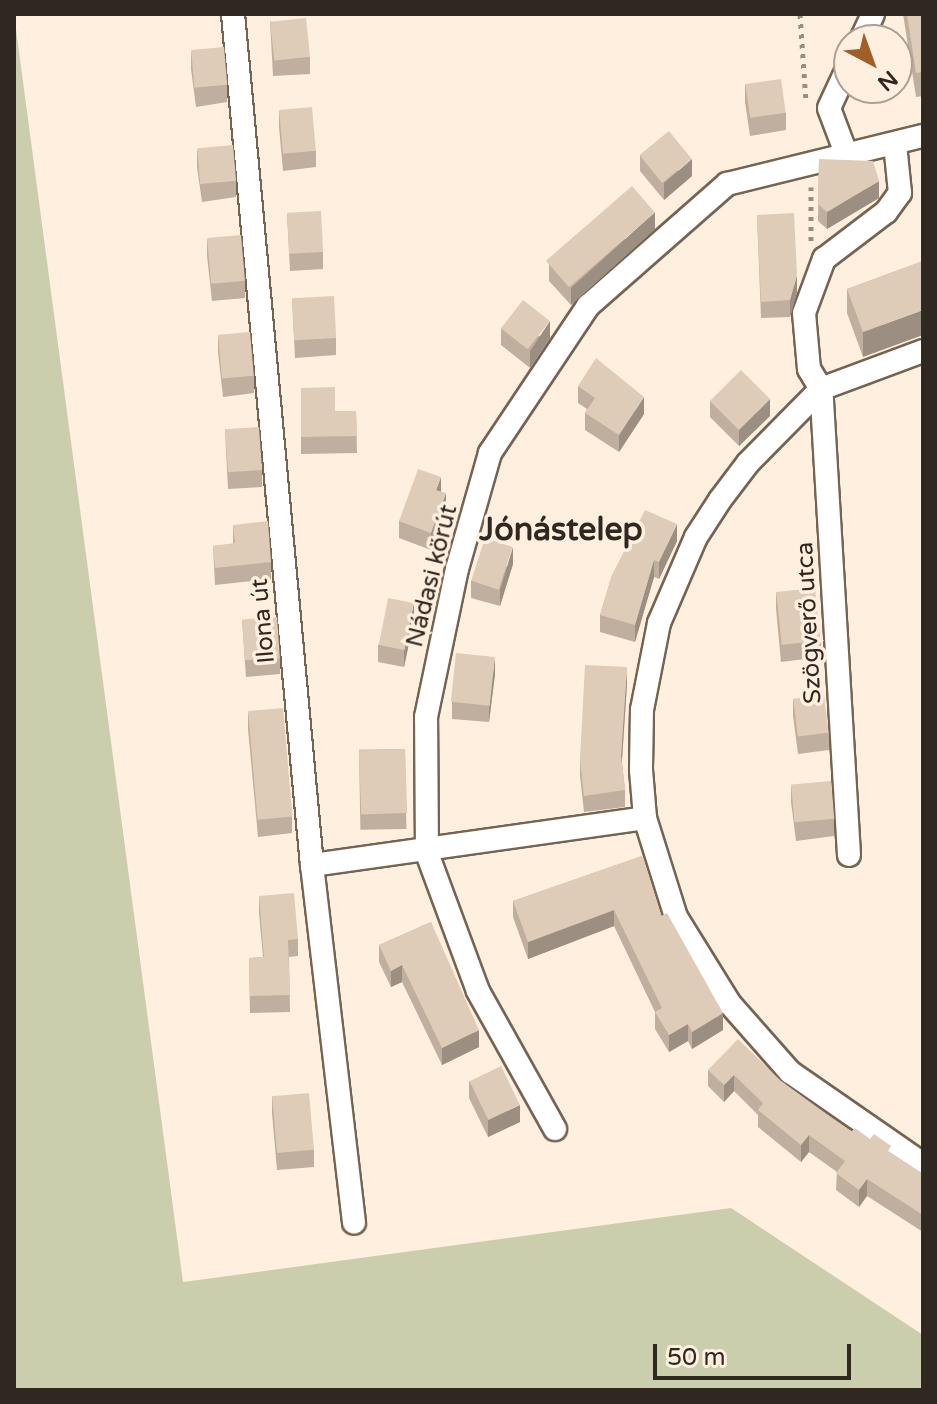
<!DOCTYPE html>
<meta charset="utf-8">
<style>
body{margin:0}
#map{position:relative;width:937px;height:1404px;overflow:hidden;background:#ffefdf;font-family:"Varela Round",sans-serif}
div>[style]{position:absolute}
.green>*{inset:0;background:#cbcead}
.path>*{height:5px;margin-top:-2.5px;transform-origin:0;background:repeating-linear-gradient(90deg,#998d82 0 4px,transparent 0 10px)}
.roads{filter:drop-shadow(2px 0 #756452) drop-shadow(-2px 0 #756452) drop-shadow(0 2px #756452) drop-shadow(0 -2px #756452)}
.minor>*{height:22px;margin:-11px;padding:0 11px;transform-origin:11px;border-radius:11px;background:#fff}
.wall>*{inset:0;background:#c0af9e;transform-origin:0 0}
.shaded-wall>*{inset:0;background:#9c8f81}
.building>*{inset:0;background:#dfccb8;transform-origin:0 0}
span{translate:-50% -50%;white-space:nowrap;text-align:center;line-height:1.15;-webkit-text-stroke:7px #ffefdf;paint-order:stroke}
.street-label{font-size:24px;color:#2f2821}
.district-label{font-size:32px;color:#2f2821;font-weight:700}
.frame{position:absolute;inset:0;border:16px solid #2f2821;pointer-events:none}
.north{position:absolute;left:833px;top:24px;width:80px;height:80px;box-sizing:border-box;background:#ffefdf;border:2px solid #ac9f93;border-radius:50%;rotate:139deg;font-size:22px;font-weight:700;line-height:32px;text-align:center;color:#2f2821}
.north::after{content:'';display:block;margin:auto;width:28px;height:36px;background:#a05f29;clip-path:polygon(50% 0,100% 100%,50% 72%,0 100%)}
.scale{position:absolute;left:653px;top:1344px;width:198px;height:36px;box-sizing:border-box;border:4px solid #2f2821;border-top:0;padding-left:10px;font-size:24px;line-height:28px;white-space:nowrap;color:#2f2821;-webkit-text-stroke:6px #ffefdf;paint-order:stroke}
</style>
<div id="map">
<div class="green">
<i style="clip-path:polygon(14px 14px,183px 1282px,731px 1208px,923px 1335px,923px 1390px,14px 1390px)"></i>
</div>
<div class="path">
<i style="left:800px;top:14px;width:87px;rotate:86.1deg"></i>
<i style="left:811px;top:187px;width:54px;rotate:90deg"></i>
</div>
<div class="roads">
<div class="minor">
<i style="left:233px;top:14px;width:855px;rotate:84.7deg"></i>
<i style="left:312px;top:865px;width:360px;rotate:83.3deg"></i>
<i style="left:861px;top:40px;width:29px;rotate:-65deg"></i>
<i style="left:847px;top:156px;width:51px;rotate:-110.6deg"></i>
<i style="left:829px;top:108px;width:47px;rotate:-65.1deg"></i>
<i style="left:923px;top:351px;width:109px;rotate:159.6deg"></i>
<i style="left:821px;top:389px;width:104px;rotate:134.6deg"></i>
<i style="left:748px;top:463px;width:46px;rotate:127.1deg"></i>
<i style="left:720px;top:500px;width:44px;rotate:123deg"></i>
<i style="left:696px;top:537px;width:94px;rotate:113.3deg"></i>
<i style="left:659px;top:623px;width:89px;rotate:101.1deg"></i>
<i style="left:642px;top:710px;width:60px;rotate:91deg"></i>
<i style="left:641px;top:770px;width:48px;rotate:85.2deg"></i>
<i style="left:645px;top:818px;width:104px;rotate:72.6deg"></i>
<i style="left:676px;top:917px;width:102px;rotate:58.2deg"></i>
<i style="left:730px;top:1004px;width:91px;rotate:48.6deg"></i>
<i style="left:790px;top:1072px;width:162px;rotate:34.7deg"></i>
<i style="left:849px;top:855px;width:467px;rotate:-93.4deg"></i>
<i style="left:821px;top:389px;width:23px;rotate:-121deg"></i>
<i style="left:809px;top:369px;width:56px;rotate:-95.1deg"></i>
<i style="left:804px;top:313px;width:58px;rotate:-69.7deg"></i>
<i style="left:824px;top:259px;width:78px;rotate:-37.2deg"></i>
<i style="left:886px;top:212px;width:24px;rotate:-54deg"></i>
<i style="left:900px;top:193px;width:49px;rotate:-95.8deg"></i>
<i style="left:312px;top:865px;width:336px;rotate:-8deg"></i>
<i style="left:555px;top:1129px;width:158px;rotate:-119.2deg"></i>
<i style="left:478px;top:991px;width:147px;rotate:-110.3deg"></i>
<i style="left:427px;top:853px;width:136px;rotate:-90.4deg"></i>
<i style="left:426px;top:717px;width:151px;rotate:-78.2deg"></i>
<i style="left:457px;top:569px;width:121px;rotate:-74.1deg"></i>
<i style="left:490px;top:453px;width:177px;rotate:-56.3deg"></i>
<i style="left:588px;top:306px;width:185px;rotate:-41.3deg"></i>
<i style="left:727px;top:184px;width:202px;rotate:-13.8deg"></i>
</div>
</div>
<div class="wall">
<i style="clip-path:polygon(903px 14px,923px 14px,923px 96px,916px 97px)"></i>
<i style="clip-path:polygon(270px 21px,310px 57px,310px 74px,273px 76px)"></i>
<i style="clip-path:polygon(191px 52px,227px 85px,227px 102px,196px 107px,191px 69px)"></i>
<i style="clip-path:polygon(745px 85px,786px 113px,786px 130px,750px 136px,745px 102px)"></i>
<i style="clip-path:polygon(279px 110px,316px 151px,316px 167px,283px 171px,279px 127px)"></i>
<i style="clip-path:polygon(197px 150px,236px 181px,236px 197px,202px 202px,197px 167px)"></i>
<i style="clip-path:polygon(640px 155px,692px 176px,664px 200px,640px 171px)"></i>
<i style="clip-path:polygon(819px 159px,879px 198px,827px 229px,818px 221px)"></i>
<i style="clip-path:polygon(287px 213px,323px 252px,323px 269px,290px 271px)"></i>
<i style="clip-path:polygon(757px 215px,797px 292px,790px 317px,761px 318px)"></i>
<i style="clip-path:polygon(655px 229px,571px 305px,549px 281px,549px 264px)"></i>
<i style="clip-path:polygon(207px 239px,245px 281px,245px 298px,212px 301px,207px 256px)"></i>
<i style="clip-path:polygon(923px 261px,863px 357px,847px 313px,847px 289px)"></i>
<i style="clip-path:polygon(292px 299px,336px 338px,336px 355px,295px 358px)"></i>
<i style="clip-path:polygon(501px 328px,550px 338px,530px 368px,501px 345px)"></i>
<i style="clip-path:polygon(218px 336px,254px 376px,254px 393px,223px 397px,218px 352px)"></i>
<i style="clip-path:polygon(578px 386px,644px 414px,619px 452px,585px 430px,585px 413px,587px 409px,578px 403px)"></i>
<i style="clip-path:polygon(301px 388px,335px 411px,356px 411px,357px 453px,301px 454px)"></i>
<i style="clip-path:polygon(710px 401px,770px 416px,739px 446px,710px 417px)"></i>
<i style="clip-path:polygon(225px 429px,262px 470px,262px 487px,228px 489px)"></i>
<i style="clip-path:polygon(441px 492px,446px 510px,431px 550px,399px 538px,399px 521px)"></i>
<i style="clip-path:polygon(233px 525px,271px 562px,271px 579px,215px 585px,213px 546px,233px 544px)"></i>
<i style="clip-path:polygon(677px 541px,659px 579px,654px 577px,635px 642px,600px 632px,600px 615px,612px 575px)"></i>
<i style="clip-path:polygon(513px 564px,500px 606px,471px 598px,471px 581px)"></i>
<i style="clip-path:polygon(776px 592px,821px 641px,821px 657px,781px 662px,776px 609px)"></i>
<i style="clip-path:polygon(242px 620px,280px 658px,280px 674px,246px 677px)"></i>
<i style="clip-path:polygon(414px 620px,404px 667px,378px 662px,378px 645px)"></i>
<i style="clip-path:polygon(495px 674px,489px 722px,452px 719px,452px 702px)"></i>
<i style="clip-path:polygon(627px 684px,622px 762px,625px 790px,625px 807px,584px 812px,580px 776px,580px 759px)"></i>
<i style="clip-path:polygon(793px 699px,829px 733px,829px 750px,798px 754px,793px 716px)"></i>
<i style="clip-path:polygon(248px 712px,292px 817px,292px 833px,258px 837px,248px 729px)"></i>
<i style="left:405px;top:749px;width:80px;height:46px;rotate:89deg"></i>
<i style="clip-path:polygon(791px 786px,834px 819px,834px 836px,796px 841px,791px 802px)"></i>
<i style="clip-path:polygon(642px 856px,661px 916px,723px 1030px,692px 1049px,688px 1041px,669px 1052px,655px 1029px,655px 1012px,614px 926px,528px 959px,513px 917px,513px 901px)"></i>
<i style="clip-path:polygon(259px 896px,298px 939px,298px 956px,289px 957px,290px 1012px,250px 1013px,249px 958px,263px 957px,259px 913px)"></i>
<i style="clip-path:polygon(431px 922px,479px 1047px,442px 1065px,402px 982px,391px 987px,379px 962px,379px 945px)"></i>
<i style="clip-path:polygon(708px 1070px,781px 1081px,851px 1132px,891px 1153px,923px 1174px,923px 1232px,867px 1196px,859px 1207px,836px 1190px,837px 1172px,809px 1152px,801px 1162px,758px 1127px,758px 1115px,734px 1091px,724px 1102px,708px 1086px)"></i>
<i style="clip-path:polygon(469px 1081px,520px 1122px,488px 1137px,469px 1098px)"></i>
<i style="clip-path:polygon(272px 1096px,314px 1150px,314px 1167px,277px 1170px,272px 1113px)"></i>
</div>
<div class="shaded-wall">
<i style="clip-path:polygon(692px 159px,692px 176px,664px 200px,664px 183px)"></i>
<i style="clip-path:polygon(879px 181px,879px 198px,827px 229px,827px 212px)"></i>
<i style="clip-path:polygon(655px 212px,655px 229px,571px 305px,571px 288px)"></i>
<i style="clip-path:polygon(797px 275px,797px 292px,790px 317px,790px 300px)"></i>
<i style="clip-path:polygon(923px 310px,923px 335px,863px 357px,863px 332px)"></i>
<i style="clip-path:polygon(550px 321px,550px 338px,530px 368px,530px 351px)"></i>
<i style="clip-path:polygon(644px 397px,644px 414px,619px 452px,619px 435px)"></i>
<i style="clip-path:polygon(770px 399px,770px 416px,739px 446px,739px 430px)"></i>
<i style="clip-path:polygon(441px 477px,441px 494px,436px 490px)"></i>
<i style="clip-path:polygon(446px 493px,446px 510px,431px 550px,431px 533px)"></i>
<i style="clip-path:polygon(677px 524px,677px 541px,659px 579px,659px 562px)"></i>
<i style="clip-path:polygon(513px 547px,513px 564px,500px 606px,500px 590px)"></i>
<i style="clip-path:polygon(654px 560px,654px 577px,635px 642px,635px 625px)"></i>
<i style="clip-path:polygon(414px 603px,414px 620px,404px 667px,404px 651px)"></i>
<i style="clip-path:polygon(495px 657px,495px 674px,489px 722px,489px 706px)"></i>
<i style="clip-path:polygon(627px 667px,627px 684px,621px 772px,621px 756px)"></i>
<i style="clip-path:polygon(614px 910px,614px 926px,528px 959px,528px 942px)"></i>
<i style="clip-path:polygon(402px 965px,402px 982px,391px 987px,391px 971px)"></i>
<i style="clip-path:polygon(723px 1013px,723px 1030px,692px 1049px,692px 1032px)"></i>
<i style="clip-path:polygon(688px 1024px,688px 1041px,669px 1052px,669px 1035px)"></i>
<i style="clip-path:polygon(479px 1030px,479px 1047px,442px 1065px,442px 1048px)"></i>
<i style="clip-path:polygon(734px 1075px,734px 1091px,724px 1102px,724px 1085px)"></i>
<i style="clip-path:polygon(520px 1105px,520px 1122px,488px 1137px,488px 1120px)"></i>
<i style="clip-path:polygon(809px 1135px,809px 1152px,801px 1162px,801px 1145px)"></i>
<i style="clip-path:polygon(867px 1179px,867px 1196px,859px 1207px,859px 1190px)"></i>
</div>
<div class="building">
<i style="clip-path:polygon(907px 14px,923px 14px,923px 72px,916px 73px)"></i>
<i style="left:306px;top:18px;width:39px;height:36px;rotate:84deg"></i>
<i style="left:224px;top:47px;width:38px;height:33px;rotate:85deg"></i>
<i style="left:781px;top:79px;width:34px;height:36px;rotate:82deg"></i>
<i style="left:312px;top:107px;width:44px;height:33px;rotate:85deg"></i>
<i style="left:669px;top:131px;width:36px;height:38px;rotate:51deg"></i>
<i style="left:233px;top:145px;width:36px;height:36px;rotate:85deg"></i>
<i style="clip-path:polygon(819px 159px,873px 161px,879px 181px,827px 212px,818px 204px)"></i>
<i style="left:632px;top:186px;width:35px;height:114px;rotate:49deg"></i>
<i style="left:321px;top:211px;width:41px;height:34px;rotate:87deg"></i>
<i style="clip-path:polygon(794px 213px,797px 275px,790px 300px,761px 302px,757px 215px)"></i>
<i style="left:241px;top:235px;width:46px;height:34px;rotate:85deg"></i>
<i style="clip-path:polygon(923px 261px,923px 310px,863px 332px,847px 289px)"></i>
<i style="left:334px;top:296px;width:42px;height:42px;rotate:87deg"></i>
<i style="left:523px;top:300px;width:34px;height:36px;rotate:38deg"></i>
<i style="left:250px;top:332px;width:44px;height:32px;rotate:85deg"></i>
<i style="clip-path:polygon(596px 358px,644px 397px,619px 435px,585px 413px,595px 398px,578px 386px)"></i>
<i style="left:741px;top:370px;width:41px;height:44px;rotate:45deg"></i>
<i style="clip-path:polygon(335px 387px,335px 411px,356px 411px,357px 436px,301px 437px,301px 388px)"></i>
<i style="left:259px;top:427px;width:43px;height:34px;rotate:86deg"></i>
<i style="clip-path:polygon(418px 469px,441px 477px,436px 490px,446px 493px,431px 533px,399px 521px)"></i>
<i style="clip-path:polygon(645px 510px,677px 524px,659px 562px,654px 560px,635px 625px,600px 615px,612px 575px)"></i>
<i style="clip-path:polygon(268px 521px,271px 562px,215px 568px,213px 546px,235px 543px,233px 525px)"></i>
<i style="left:485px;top:538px;width:29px;height:45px;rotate:18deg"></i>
<i style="left:815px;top:588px;width:53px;height:39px;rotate:84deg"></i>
<i style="left:388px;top:598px;width:26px;height:48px;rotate:11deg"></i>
<i style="left:277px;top:617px;width:41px;height:35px;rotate:86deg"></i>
<i style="left:456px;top:653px;width:39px;height:49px;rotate:6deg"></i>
<i style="clip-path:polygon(585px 665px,627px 667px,621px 756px,625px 790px,584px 796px,580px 759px)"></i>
<i style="left:824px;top:695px;width:38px;height:31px;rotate:83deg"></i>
<i style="left:283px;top:708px;width:109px;height:35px;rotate:85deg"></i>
<i style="left:405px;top:749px;width:64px;height:46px;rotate:88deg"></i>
<i style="left:831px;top:781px;width:38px;height:40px;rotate:85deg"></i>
<i style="clip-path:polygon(642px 856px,661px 916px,667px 913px,723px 1013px,692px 1032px,688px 1024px,669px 1035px,655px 1012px,662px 1008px,614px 910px,528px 942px,513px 901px)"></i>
<i style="clip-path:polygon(294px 893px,298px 939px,288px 940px,290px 995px,250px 996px,249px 958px,264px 957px,259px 896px)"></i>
<i style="clip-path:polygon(431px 922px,479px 1030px,442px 1048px,402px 965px,391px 971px,379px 945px)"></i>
<i style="clip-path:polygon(738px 1039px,781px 1081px,851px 1132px,855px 1128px,870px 1139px,874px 1134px,891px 1146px,888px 1151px,923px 1174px,923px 1215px,867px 1179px,859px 1190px,836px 1173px,845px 1161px,809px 1135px,801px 1145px,758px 1110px,763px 1103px,734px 1075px,724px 1085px,708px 1070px)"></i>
<i style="left:501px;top:1066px;width:43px;height:35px;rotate:64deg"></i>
<i style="left:309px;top:1093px;width:57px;height:37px;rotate:85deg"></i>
</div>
<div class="street-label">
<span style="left:432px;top:576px;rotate:-76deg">Nádasi körút</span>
<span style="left:263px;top:621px;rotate:-95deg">Ilona út</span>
<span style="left:809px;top:623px;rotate:-93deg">Szögverő utca</span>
</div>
<div class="district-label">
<span style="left:561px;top:530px">Jónástelep</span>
</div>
<div class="frame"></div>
<div class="north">N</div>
<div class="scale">50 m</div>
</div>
